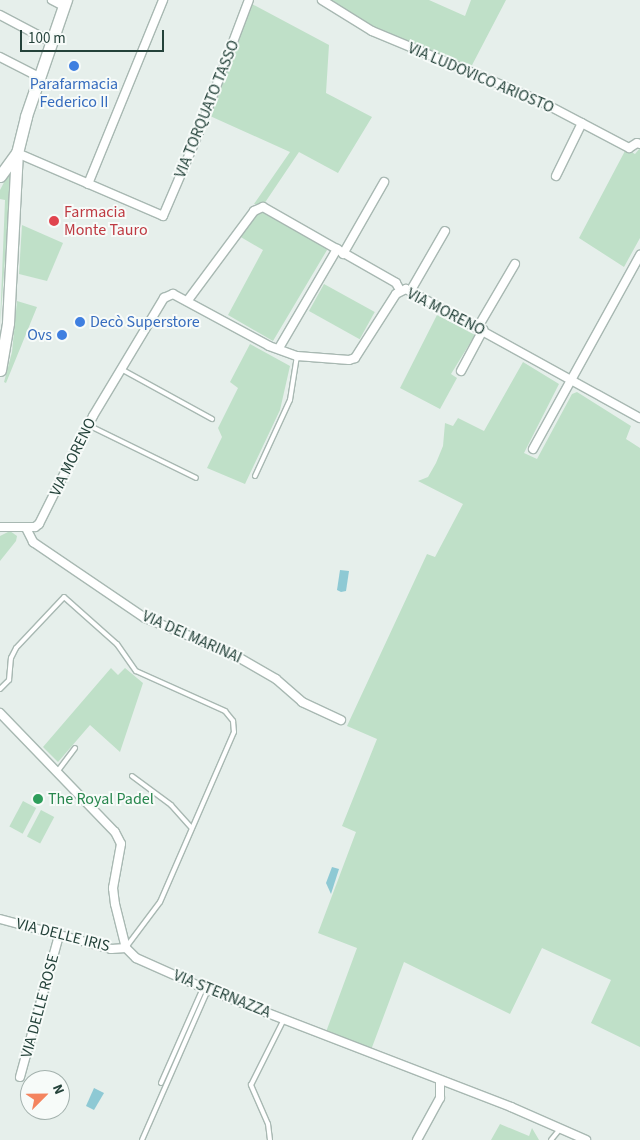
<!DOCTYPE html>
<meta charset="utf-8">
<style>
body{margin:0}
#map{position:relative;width:640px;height:1140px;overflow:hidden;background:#e6efeb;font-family:"Source Sans 3",sans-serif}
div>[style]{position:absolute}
.green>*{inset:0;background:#bfe0c8;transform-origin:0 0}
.water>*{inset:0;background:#8ec9d4}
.roads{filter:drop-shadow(1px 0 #a8b8b2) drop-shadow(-1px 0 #a8b8b2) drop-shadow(0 1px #a8b8b2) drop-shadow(0 -1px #a8b8b2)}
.service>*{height:4px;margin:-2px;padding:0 2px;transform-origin:2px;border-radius:2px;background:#fff}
.minor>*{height:8px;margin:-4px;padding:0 4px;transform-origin:4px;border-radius:4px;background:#fff}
.secondary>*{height:11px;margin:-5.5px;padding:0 5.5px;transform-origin:5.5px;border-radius:5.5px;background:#fff}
.dots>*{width:14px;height:14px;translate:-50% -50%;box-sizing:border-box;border:2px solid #f7fbf9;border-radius:50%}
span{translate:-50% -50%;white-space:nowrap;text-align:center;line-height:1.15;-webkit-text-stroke:4px #f7fbf9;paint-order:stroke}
.street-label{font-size:16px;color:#24423a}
.shop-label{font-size:16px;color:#366cbe}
.left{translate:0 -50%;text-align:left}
.right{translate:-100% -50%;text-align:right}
.health-label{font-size:16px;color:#be3a42}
.leisure-label{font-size:16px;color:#27864d}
.north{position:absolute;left:20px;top:1070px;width:50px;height:50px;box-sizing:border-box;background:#f7fbf9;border:1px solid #a3b1ad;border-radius:50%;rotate:67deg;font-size:14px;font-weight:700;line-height:20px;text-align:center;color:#24423a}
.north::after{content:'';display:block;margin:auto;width:18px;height:22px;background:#f4845f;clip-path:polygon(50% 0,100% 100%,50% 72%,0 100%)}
.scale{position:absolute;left:20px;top:30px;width:144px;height:22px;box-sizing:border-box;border:2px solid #24423a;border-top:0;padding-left:6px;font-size:15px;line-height:18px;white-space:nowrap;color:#24423a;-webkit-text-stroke:4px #f7fbf9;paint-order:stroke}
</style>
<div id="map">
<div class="green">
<i style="clip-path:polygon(327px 0,429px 0,465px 16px,471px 0,506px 0,470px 69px,374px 29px)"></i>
<i style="clip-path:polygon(252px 4px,329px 45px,326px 93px,372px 117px,338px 173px,299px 152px,264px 204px,254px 204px,290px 152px,210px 116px)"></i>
<i style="clip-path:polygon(640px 148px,640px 238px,624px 267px,579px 238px,626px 149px,635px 154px)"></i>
<i style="clip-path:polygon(11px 169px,6px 246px,0 325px,5px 200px,0 199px,0 190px)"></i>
<i style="clip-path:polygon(264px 211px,326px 246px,327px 250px,273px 341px,228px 315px,263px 250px,239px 236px,256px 212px)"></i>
<i style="clip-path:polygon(22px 225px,63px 243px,47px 281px,19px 274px)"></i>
<i style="left:324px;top:284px;width:58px;height:31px;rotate:29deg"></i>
<i style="clip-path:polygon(17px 301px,37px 307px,6px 383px,4px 382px,12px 352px)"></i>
<i style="clip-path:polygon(437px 315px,475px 335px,451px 374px,457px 378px,440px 409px,400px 388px)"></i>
<i style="clip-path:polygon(250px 344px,290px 366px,280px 410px,245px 484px,207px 468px,222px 437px,218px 428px,238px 388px,230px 382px)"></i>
<i style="clip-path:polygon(523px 362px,559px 384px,524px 453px,537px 459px,572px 394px,577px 392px,631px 426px,626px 439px,640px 448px,640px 1047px,591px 1023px,611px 980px,542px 948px,510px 1014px,404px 962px,371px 1050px,326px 1032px,357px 948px,318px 933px,356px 832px,342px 826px,377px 739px,347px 726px,427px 554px,435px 557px,463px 504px,418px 481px,428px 477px,436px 463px,443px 446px,445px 423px,453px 426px,458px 418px,484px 431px)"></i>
<i style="clip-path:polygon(10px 531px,17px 536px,16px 541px,0 561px,0 536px)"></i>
<i style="clip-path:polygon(111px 668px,118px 675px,125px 668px,143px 683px,120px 752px,90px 725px,58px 762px,43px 747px)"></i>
<i style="left:23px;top:801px;width:15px;height:29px;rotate:28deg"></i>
<i style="left:41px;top:810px;width:15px;height:30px;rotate:28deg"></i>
<i style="clip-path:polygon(500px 1124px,529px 1136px,532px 1128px,539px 1140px,491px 1140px)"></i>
</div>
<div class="water">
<i style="clip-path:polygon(340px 570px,349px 571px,346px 591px,341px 592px,337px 590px)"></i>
<i style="clip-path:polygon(332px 867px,339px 869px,331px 894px,326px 883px)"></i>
<i style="clip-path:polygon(94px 1088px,104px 1093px,94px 1110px,86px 1106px)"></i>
</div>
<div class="roads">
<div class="service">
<i style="left:121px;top:369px;width:104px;rotate:28.8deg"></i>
<i style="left:88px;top:425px;width:120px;rotate:26.1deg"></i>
<i style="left:255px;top:476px;width:84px;rotate:-65.3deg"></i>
<i style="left:290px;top:400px;width:45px;rotate:-81deg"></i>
<i style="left:0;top:689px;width:13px;rotate:-45deg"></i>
<i style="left:9px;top:680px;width:22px;rotate:-85deg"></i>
<i style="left:11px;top:658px;width:11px;rotate:-63deg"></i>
<i style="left:16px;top:648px;width:70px;rotate:-46.7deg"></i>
<i style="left:64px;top:597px;width:71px;rotate:41.6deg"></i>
<i style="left:117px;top:644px;width:33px;rotate:55deg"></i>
<i style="left:136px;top:671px;width:98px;rotate:24.2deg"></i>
<i style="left:225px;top:711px;width:13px;rotate:51deg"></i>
<i style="left:233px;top:721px;width:11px;rotate:85deg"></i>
<i style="left:234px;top:732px;width:185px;rotate:113.5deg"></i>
<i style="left:160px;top:902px;width:55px;rotate:126.9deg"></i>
<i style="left:57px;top:772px;width:30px;rotate:-53deg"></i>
<i style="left:132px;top:776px;width:49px;rotate:36.6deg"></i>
<i style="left:171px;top:805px;width:31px;rotate:48deg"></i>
<i style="left:161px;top:1083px;width:104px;rotate:-66.1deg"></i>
<i style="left:142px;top:1140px;width:164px;rotate:-66.3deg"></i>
<i style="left:270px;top:1140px;width:16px;rotate:-97deg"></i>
<i style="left:268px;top:1124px;width:43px;rotate:-113.6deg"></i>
<i style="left:251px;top:1085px;width:74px;rotate:-63.4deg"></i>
<i style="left:551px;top:1140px;width:13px;rotate:-51deg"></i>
</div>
<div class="minor">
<i style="left:52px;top:0;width:13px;rotate:27deg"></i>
<i style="left:322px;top:0;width:59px;rotate:31.8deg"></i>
<i style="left:372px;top:31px;width:180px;rotate:22.6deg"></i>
<i style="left:538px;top:100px;width:103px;rotate:27.8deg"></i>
<i style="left:629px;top:148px;width:9px;rotate:-32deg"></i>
<i style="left:637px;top:143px;width:3px;rotate:18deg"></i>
<i style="left:0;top:15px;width:58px;rotate:27.9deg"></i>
<i style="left:0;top:57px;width:44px;rotate:27.1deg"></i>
<i style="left:17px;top:153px;width:159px;rotate:23.3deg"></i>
<i style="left:163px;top:216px;width:91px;rotate:-66.8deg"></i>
<i style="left:199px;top:132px;width:141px;rotate:-69.3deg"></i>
<i style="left:556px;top:176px;width:59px;rotate:-63.9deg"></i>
<i style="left:88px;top:184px;width:199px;rotate:-67.8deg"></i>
<i style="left:343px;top:254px;width:83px;rotate:-60.3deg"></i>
<i style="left:411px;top:290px;width:68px;rotate:-60deg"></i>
<i style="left:188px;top:300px;width:111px;rotate:-53.4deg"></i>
<i style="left:254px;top:211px;width:10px;rotate:-24deg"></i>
<i style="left:263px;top:207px;width:153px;rotate:29.7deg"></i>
<i style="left:396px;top:283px;width:8px;rotate:60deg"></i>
<i style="left:478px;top:327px;width:73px;rotate:-59.6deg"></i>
<i style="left:279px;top:348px;width:115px;rotate:-59.6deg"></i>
<i style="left:461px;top:371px;width:47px;rotate:-61.8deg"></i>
<i style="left:533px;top:449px;width:222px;rotate:-61.1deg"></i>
<i style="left:0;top:527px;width:35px"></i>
<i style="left:35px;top:527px;width:5px;rotate:-37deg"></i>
<i style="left:39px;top:524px;width:121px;rotate:-63.4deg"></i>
<i style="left:93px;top:416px;width:138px;rotate:-59deg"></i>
<i style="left:164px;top:298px;width:10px;rotate:-24deg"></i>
<i style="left:173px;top:294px;width:109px;rotate:28.4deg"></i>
<i style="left:269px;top:346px;width:30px;rotate:20deg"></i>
<i style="left:297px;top:356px;width:52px;rotate:4.4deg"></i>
<i style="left:349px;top:360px;width:6px;rotate:-18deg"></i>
<i style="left:355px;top:358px;width:76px;rotate:-57.4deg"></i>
<i style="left:396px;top:294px;width:11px;rotate:-27deg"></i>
<i style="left:406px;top:289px;width:267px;rotate:28.9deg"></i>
<i style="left:26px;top:528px;width:16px;rotate:63deg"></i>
<i style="left:33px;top:542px;width:135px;rotate:34.2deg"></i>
<i style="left:145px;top:618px;width:93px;rotate:22.1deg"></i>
<i style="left:231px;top:653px;width:52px;rotate:30deg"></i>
<i style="left:276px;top:679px;width:35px;rotate:41deg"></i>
<i style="left:302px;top:702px;width:43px;rotate:24.8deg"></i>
<i style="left:0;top:713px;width:165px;rotate:46deg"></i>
<i style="left:115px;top:832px;width:13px;rotate:63deg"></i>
<i style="left:121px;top:844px;width:45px;rotate:100.3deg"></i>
<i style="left:113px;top:888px;width:16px;rotate:83deg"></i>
<i style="left:115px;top:904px;width:45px;rotate:76deg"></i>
<i style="left:126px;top:948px;width:14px;rotate:45deg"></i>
<i style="left:136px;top:958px;width:79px;rotate:24deg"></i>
<i style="left:208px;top:990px;width:325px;rotate:21.1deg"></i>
<i style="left:511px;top:1107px;width:82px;rotate:23.7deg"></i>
<i style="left:0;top:919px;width:115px;rotate:15.1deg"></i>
<i style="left:111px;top:949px;width:15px;rotate:-4deg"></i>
<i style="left:20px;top:1077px;width:147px;rotate:-74.6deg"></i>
<i style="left:417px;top:1140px;width:48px;rotate:-61.3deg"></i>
<i style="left:440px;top:1098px;width:17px;rotate:-90deg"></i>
</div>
<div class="secondary">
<i style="left:0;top:176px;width:29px;rotate:-54deg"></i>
<i style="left:0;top:370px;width:48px;rotate:-80.3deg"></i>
<i style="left:8px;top:323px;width:170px;rotate:-87deg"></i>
<i style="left:17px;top:153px;width:38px;rotate:-76deg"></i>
<i style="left:26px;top:116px;width:123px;rotate:-71deg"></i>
</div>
</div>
<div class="dots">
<i style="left:74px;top:66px;background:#3f7fe0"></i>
<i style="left:54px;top:221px;background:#e0444e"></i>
<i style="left:80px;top:322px;background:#3f7fe0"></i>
<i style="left:62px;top:335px;background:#3f7fe0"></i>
<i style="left:38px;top:799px;background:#2e9e5b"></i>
</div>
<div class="street-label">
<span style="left:481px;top:78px;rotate:23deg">VIA LUDOVICO ARIOSTO</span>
<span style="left:207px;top:109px;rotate:-68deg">VIA TORQUATO TASSO</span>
<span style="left:446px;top:312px;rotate:27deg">VIA MORENO</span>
<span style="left:73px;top:457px;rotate:-64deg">VIA MORENO</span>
<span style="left:192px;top:637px;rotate:24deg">VIA DEI MARINAI</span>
<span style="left:63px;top:935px;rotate:14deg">VIA DELLE IRIS</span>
<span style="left:222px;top:994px;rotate:22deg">VIA STERNAZZA</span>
<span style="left:40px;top:1006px;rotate:-75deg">VIA DELLE ROSE</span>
</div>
<div class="shop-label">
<span style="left:74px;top:93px">Parafarmacia<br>Federico II</span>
<span class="left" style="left:90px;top:322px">Decò Superstore</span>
<span class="right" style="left:52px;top:335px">Ovs</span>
</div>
<div class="health-label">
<span class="left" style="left:64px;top:221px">Farmacia<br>Monte Tauro</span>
</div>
<div class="leisure-label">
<span class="left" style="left:48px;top:799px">The Royal Padel</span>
</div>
<div class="north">N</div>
<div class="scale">100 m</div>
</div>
